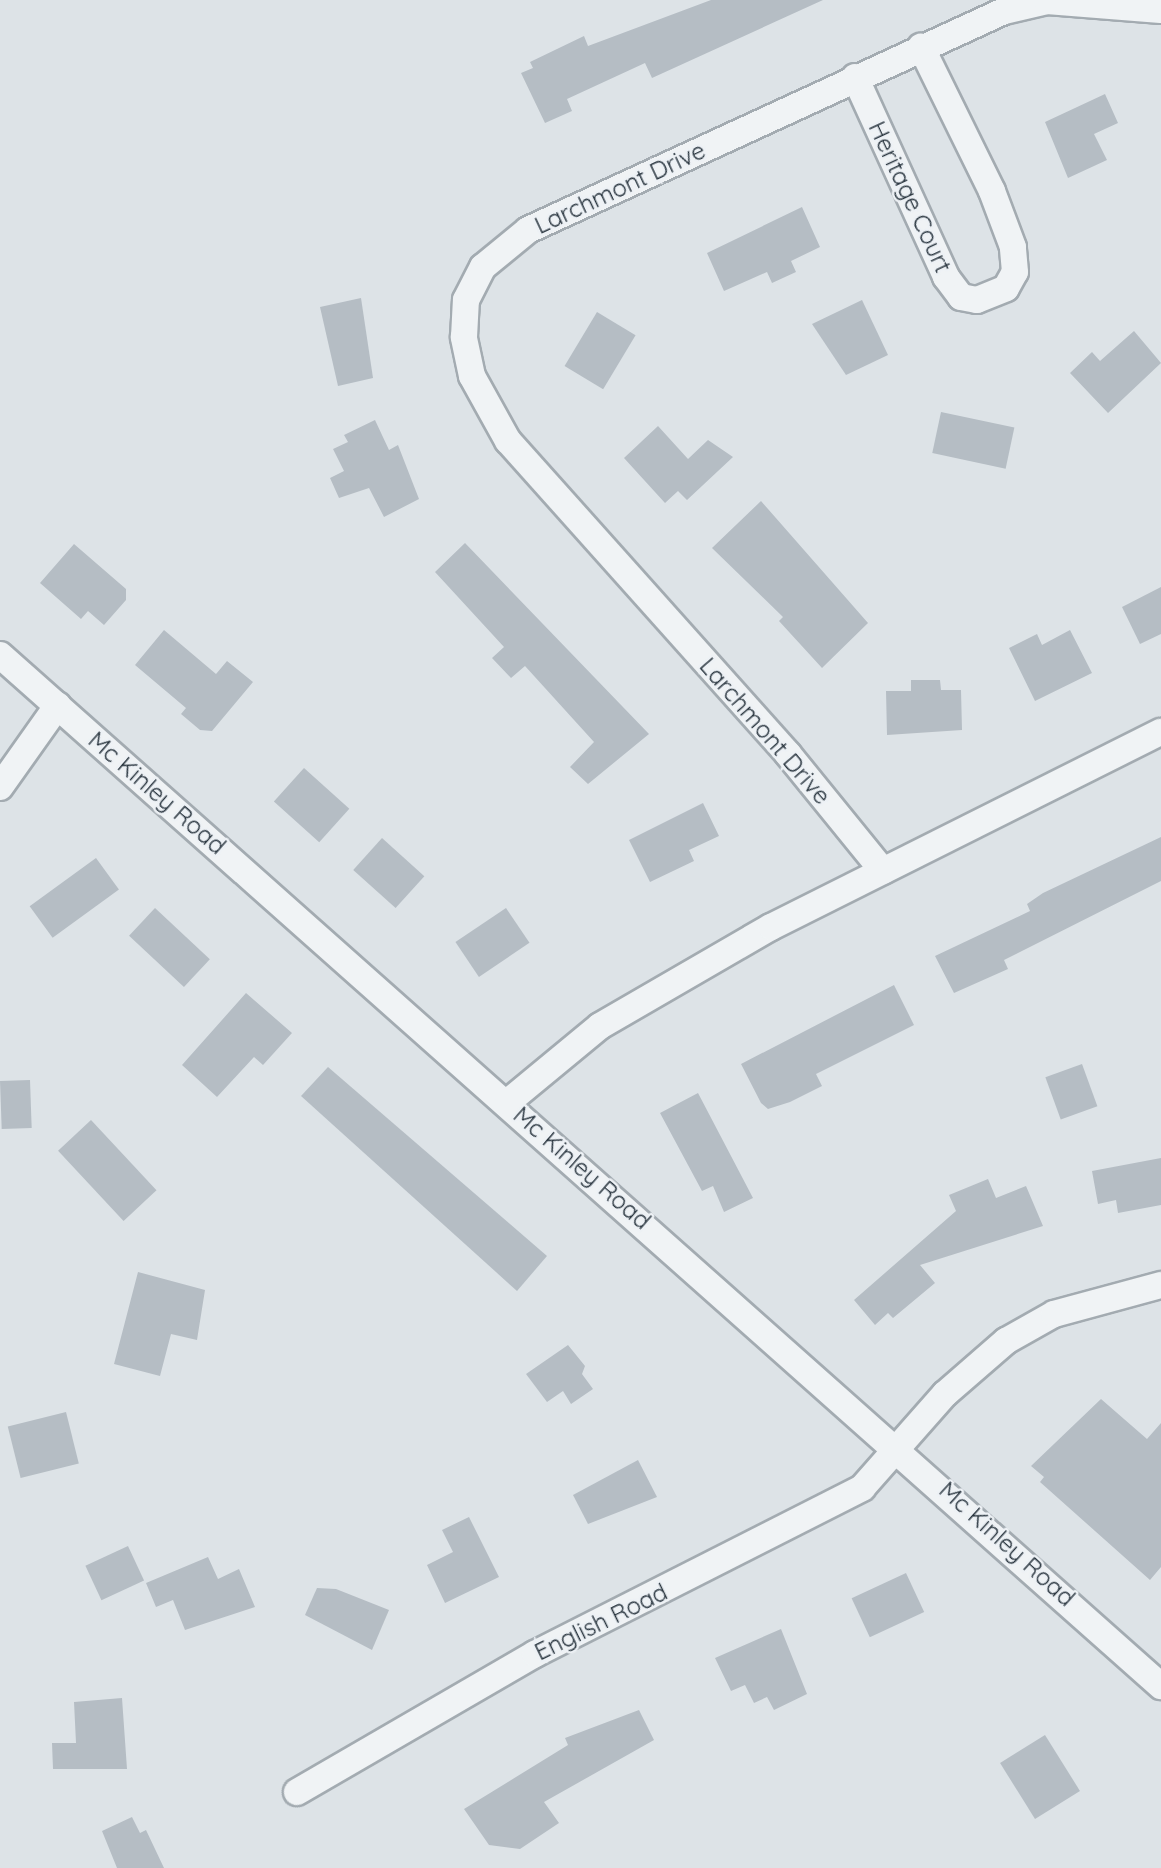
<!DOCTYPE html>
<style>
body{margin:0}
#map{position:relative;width:1161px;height:1868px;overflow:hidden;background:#dde3e7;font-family:Quicksand,sans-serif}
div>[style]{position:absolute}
.building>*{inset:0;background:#b5bdc4;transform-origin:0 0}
.roads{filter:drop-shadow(2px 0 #a3abb1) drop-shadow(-2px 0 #a3abb1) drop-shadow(0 2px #a3abb1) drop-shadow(0 -2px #a3abb1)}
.minor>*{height:26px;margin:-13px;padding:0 13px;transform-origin:13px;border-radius:13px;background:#f0f3f5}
span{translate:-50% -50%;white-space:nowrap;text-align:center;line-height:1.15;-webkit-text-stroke:5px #edf1f5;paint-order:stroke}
.street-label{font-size:24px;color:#27333d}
</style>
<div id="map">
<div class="building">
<i style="clip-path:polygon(711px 0,823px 0,652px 78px,645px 63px,567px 99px,572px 111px,545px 123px,521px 73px,533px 68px,530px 62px,584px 36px,588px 46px)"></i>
<i style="clip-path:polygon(1105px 94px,1118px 123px,1094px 134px,1107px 160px,1068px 178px,1045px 122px)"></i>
<i style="clip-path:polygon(802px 207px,820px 247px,791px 261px,796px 272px,772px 283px,767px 272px,724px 291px,707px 253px)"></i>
<i style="clip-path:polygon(361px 298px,373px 378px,338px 386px,320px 307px)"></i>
<i style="clip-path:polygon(862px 300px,888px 355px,846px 375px,812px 324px)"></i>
<i style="left:597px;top:312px;width:45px;height:63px;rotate:31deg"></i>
<i style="clip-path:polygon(1134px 331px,1161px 363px,1108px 413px,1070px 373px,1092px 352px,1100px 361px)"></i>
<i style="left:941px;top:412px;width:75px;height:42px;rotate:12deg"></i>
<i style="clip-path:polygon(375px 420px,389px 450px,398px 445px,419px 499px,384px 517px,369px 488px,339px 498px,330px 478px,344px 471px,333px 449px,348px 442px,344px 435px)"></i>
<i style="clip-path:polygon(658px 426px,688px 459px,708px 440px,733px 457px,687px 500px,678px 491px,665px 503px,624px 458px)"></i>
<i style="clip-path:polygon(761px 501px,868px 623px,822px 668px,779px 621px,783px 617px,712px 548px)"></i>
<i style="clip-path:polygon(465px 543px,649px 734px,588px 784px,570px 767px,594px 742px,525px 666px,511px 678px,492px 658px,504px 647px,435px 572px)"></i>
<i style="clip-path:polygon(74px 544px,126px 589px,126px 600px,104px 625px,88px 611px,81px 619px,40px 583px)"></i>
<i style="clip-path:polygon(1161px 587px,1161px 634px,1140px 644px,1122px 607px)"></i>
<i style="clip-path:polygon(164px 630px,216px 674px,227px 661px,253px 682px,212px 731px,200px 730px,181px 714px,186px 708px,135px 665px)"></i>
<i style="clip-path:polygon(1070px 630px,1092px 673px,1035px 701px,1009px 648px,1037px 634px,1042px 645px)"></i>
<i style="clip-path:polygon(911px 680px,940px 680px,941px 690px,961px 690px,962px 730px,887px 735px,886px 691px,911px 691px)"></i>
<i style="left:304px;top:768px;width:61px;height:45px;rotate:42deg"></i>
<i style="clip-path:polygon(703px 803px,719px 836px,689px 850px,694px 861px,650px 882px,629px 840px)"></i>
<i style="clip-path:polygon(1161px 837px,1161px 881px,1004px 960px,1008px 969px,954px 993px,935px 956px,1030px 911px,1027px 904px,1043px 893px)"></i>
<i style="left:382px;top:838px;width:57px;height:43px;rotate:42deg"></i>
<i style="left:96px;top:858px;width:39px;height:82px;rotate:54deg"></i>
<i style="left:155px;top:908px;width:75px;height:38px;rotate:43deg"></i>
<i style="left:506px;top:908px;width:42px;height:61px;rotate:56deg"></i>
<i style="clip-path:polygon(894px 985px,914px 1025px,816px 1074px,822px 1086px,790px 1102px,768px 1109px,761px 1103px,741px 1064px)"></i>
<i style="clip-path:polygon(246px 993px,292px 1033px,263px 1065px,254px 1057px,217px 1097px,182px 1065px)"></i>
<i style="left:1082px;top:1064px;width:45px;height:39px;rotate:70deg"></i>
<i style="clip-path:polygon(328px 1067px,547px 1256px,517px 1291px,301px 1096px)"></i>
<i style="left:30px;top:1080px;width:48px;height:30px;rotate:88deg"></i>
<i style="clip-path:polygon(698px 1093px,753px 1198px,724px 1212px,713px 1186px,702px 1191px,660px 1113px)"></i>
<i style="left:91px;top:1120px;width:96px;height:45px;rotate:47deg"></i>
<i style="clip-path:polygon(1161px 1158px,1161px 1205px,1118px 1213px,1116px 1200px,1098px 1204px,1092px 1171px)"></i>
<i style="clip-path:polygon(988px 1179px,996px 1198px,1026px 1186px,1043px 1226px,920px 1265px,935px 1283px,893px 1318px,888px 1313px,875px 1325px,854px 1300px,956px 1211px,949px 1195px)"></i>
<i style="clip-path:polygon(138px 1272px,205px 1290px,197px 1340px,171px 1334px,160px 1376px,114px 1364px)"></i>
<i style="clip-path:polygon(568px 1345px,585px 1366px,582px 1374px,593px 1389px,571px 1404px,563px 1391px,547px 1402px,526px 1374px)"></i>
<i style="clip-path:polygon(1101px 1399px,1147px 1439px,1161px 1423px,1161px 1567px,1150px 1580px,1040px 1482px,1044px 1477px,1031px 1466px)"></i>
<i style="left:66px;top:1412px;width:53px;height:60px;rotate:76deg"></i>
<i style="clip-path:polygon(638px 1460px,657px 1497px,588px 1524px,573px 1495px)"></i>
<i style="clip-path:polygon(469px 1517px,499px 1577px,445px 1603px,427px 1565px,453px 1552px,442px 1530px)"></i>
<i style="left:128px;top:1546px;width:38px;height:47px;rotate:65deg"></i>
<i style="clip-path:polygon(208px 1557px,218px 1579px,239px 1569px,255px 1607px,185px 1630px,173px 1600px,156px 1607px,146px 1583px)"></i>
<i style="left:906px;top:1573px;width:43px;height:60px;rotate:65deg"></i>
<i style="clip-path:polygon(317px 1588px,336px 1589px,389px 1610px,372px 1650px,305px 1615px)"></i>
<i style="clip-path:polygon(781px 1629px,807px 1694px,774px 1710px,767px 1697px,754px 1703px,745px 1685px,731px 1691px,715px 1658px)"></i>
<i style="clip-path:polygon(122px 1698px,127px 1769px,53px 1769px,52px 1743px,76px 1743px,74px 1702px)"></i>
<i style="clip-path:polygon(639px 1710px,654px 1740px,544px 1802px,559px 1823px,520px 1849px,489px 1845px,464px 1809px,568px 1745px,565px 1738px)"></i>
<i style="left:1045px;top:1735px;width:66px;height:53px;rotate:58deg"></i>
<i style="clip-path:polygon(132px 1817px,140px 1833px,146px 1830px,164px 1868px,117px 1868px,102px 1831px)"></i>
</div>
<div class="roads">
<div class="minor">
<i style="left:855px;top:77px;width:220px;rotate:65.5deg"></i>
<i style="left:946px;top:277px;width:25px;rotate:53deg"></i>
<i style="left:961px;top:297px;width:16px;rotate:11deg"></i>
<i style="left:977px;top:300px;width:31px;rotate:-22deg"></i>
<i style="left:1006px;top:288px;width:18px;rotate:-61deg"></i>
<i style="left:1015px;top:272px;width:25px;rotate:-95deg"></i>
<i style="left:1013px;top:247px;width:60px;rotate:-110.6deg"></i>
<i style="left:992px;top:191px;width:161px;rotate:-116.2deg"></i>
<i style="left:0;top:655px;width:1553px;rotate:41.61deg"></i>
<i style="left:0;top:787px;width:100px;rotate:-54.7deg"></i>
<i style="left:883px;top:871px;width:151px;rotate:-129.1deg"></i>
<i style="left:788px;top:754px;width:420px;rotate:-131.8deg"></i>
<i style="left:508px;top:441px;width:74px;rotate:-119deg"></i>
<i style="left:472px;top:376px;width:40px;rotate:-102deg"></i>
<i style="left:464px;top:337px;width:37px;rotate:-87deg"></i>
<i style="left:466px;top:300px;width:37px;rotate:-63deg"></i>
<i style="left:483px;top:267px;width:58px;rotate:-39.4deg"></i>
<i style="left:528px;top:230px;width:524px;rotate:-24.71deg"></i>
<i style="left:1004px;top:11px;width:44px;rotate:-13.1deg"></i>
<i style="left:1047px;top:1px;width:114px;rotate:4.5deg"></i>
<i style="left:508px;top:1102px;width:119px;rotate:-39.6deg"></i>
<i style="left:600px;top:1026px;width:198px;rotate:-30.1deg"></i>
<i style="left:771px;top:927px;width:436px;rotate:-26.6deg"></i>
<i style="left:297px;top:1792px;width:275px;rotate:-30.1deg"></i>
<i style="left:535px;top:1654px;width:367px;rotate:-26.9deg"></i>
<i style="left:862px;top:1488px;width:125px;rotate:-48.6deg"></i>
<i style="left:945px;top:1394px;width:81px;rotate:-41deg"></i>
<i style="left:1006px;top:1341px;width:55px;rotate:-29.4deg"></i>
<i style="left:1054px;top:1314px;width:111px;rotate:-15.2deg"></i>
</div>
</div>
<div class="street-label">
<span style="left:620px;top:188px;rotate:-25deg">Larchmont Drive</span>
<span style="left:910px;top:197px;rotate:65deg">Heritage Court</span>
<span style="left:765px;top:731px;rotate:49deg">Larchmont Drive</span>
<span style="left:157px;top:793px;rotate:41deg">Mc Kinley Road</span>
<span style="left:582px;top:1168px;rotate:41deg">Mc Kinley Road</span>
<span style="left:1007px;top:1544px;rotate:42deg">Mc Kinley Road</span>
<span style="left:601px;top:1622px;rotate:-26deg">English Road</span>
</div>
</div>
